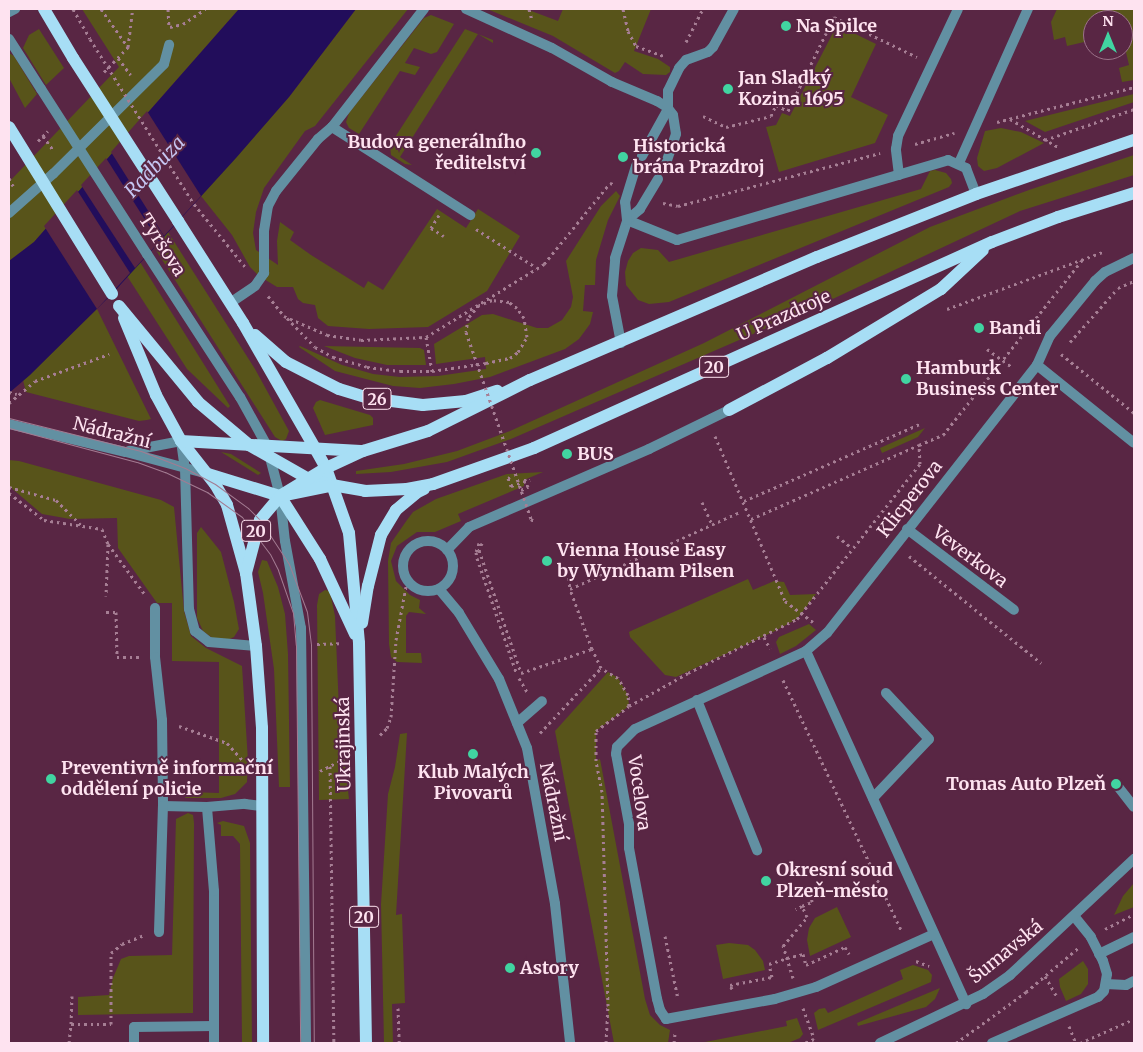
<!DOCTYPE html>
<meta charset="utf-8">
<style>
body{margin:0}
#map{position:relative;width:1143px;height:1052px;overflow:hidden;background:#592644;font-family:Merriweather,serif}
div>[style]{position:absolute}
.green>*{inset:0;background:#58541a}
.water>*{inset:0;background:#220d5b}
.pier>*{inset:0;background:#592644}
.path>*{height:3px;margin-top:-1.5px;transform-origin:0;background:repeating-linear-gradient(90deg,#a67e94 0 2.5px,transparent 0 6.5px)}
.service>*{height:10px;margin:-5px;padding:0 5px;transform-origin:5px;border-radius:5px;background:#6290a2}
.pedestrian>*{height:10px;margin:-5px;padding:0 5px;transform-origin:5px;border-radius:5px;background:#6290a2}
.minor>*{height:10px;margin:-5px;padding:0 5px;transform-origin:5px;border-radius:5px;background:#6290a2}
.minor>.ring{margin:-5px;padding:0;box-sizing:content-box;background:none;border:10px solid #6290a2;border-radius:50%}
.tertiary>*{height:10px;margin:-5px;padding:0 5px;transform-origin:5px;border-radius:5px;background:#6290a2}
.primary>*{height:12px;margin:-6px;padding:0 6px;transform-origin:6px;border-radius:6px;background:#a7def5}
.tram>*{height:1px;margin:-0.5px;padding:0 0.5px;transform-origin:0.5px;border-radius:0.5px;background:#a37b92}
.path-bridge>*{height:3px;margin-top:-1.5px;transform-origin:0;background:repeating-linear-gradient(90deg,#a67e94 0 2.5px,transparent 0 6.5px)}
.service-bridge>*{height:10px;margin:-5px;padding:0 5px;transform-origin:5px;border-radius:5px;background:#6290a2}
.primary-bridge>*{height:12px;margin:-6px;padding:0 6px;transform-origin:6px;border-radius:6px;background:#a7def5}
.dots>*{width:14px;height:14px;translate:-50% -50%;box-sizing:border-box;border:2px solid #592644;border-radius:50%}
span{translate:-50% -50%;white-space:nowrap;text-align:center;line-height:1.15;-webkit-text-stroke:4px #592644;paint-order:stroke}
.shield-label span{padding:1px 4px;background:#592644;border:1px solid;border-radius:4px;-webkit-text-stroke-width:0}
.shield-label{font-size:16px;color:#fee3f0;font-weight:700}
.poi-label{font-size:18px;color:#fee3f0;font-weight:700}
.left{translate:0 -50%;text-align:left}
.right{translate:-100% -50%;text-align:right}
.street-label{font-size:18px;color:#fee3f0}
.water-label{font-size:19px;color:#c6c6f2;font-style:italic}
.frame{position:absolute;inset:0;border:10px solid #fee3f0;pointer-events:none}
.north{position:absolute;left:1083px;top:10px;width:50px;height:50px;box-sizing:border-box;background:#592644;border:1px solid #9b7289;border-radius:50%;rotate:0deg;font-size:14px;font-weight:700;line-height:20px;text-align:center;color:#fee3f0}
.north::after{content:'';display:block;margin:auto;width:18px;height:22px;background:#41d4a1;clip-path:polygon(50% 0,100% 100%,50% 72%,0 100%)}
</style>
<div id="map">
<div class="green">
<i style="clip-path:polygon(82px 9px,239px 9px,34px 242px,9px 261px,9px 182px,119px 67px)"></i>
<i style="clip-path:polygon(356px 9px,408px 9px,315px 126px,305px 131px,264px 188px,256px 212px,253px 233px,256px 250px,278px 265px,277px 241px,280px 222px,294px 232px,290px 240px,311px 255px,364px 288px,368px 281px,383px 290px,437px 209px,466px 228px,478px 209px,520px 236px,487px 291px,428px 327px,369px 329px,328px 326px,318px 318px,315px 305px,303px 303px,298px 299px,293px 287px,277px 287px,259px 276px,250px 267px,232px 235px,201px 196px,289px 97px)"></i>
<i style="clip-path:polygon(487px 9px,526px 9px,558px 21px,563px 9px,651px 9px,634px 51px,658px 59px,670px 67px,670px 72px,666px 75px,643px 74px,625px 62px,619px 71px,615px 73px,553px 36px)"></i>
<i style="clip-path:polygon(1057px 9px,1134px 9px,1134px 80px,1122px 82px,1119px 68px,1129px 65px,1125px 48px,1123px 48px,1123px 20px,1093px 20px,1093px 40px,1067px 46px,1065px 37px,1054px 40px,1051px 22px)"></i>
<i style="clip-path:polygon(431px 15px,454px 24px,437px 52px,431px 54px,414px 48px,405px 63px,420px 67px,415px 75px,400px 71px,359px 134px,349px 128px,346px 122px,349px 113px,424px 18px)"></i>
<i style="clip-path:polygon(837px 25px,876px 44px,851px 97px,888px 115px,875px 143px,779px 172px,766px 127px,776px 125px,782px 113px,790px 116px)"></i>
<i style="clip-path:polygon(39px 29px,64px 68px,46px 85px,23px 48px,29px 35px)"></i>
<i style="clip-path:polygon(465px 29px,493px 40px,493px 43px,478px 34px,400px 157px,412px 165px,405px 164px,391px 155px,390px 145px)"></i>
<i style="clip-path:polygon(9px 53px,14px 56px,37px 94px,25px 108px,9px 78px)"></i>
<i style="clip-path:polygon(1134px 94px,1134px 102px,1045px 132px,1025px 121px)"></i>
<i style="clip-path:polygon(1001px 128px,1021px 132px,1044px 143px,997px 168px,984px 171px,978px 166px,977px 158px,985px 131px)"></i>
<i style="clip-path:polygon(1134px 155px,1134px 175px,1020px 211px,822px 304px,511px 439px,447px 462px,391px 472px,356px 474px,356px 471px,404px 464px,457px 451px,510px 431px,704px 343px,930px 227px,1029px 190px)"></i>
<i style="clip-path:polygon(935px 170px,946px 173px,951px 179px,952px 183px,949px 187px,669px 302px,649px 304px,638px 300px,626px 285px,625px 272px,628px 261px,633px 253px,641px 248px,658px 250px,669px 262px,921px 189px,930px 171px)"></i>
<i style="clip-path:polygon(616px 191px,620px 196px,608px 220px,596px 260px,595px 285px,585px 285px,583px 311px,593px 312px,590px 324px,579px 339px,565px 349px,490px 377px,454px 384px,420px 388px,393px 386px,335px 371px,299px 347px,300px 346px,342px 365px,373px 374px,400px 377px,438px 376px,486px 369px,485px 357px,436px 364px,434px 344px,482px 315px,493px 314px,537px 328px,548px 328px,562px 320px,571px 307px,573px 297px,566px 261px,601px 206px)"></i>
<i style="clip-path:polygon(168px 232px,255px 369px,289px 431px,286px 439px,282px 441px,275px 437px,154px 247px)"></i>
<i style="clip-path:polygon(140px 262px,230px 406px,228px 408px,187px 369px,127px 276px)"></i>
<i style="clip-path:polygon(97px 309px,151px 419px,147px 420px,139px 421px,26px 392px,23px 380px)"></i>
<i style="clip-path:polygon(324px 346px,420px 348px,424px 350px,426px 365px,387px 365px,355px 358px)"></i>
<i style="clip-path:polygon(320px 400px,370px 415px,373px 418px,373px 425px,325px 435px,313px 408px,316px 402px)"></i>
<i style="clip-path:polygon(925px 428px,918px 437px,882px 453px,880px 448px)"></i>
<i style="clip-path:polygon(221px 452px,231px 454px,261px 473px,258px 475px)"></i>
<i style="clip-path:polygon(9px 460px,19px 461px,161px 500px,174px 507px,184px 611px,191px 636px,206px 648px,242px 666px,248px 761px,247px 782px,235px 794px,221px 798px,185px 798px,187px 792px,219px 793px,219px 662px,172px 661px,172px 603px,157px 603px,118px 548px,117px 518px,70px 519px,42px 514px,9px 486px)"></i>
<i style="clip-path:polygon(543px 472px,524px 480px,524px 486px,458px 514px,461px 521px,435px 532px,417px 532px,397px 546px,391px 561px,396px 581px,410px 595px,420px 600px,419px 608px,426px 614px,409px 612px,406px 616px,406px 653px,421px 653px,422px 663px,397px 662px,391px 657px,389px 644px,388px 561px,391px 543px,407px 520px,413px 512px,436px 499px,507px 474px)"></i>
<i style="clip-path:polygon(201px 527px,221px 552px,234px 602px,239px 629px,234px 637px,225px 641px,215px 640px,203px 631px,197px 618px,197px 533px)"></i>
<i style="clip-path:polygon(262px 560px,267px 561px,278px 587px,285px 614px,288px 654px,290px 787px,279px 787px,274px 669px,263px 593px,258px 572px)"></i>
<i style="clip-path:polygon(748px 579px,753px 590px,774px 581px,784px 582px,790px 595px,816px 594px,797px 619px,773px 632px,676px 677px,665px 675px,630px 637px,629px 632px,633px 630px)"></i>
<i style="clip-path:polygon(325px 590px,329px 591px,331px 597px,335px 616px,339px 710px,349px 799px,319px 800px,317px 605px,319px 594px)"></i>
<i style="clip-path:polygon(809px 624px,816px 630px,796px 646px,780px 654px,776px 642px,779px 637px)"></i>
<i style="clip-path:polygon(608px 672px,618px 678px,628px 695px,629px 706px,596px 731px,596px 761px,600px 759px,645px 999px,650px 1015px,660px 1025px,670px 1030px,668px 1043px,614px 1043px,555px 731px)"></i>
<i style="clip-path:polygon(407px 733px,396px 915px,402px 914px,405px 1003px,392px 1004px,393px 1043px,384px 1043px,381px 904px,388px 794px,395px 767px,400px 734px)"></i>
<i style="clip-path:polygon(188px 813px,193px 815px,194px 823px,193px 1013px,78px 1015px,78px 997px,109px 995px,113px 978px,121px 959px,129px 956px,172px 955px,176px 819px)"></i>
<i style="clip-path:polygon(223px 821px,244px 826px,250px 843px,252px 1043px,242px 1043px,240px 844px,233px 836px,221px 836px,221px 825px,217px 823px)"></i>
<i style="clip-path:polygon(1134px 883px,1134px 907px,1114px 915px,1123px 896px)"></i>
<i style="clip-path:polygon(837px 907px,851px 937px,810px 956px,807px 940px,809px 928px,815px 918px)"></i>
<i style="clip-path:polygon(729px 943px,748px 945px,755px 950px,763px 961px,765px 970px,723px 979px,716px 945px)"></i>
<i style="clip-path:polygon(1083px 961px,1088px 969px,1088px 984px,1081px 994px,1066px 1001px,1060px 987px,1059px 979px)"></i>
<i style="clip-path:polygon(913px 965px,928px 970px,932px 975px,931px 982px,818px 1030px,814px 1013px,819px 1009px,825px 1008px,828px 1013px,903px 979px,900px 970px)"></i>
<i style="clip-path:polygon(940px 988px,935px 999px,926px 1007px,858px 1026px,857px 1023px)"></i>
<i style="clip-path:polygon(797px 1018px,803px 1034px,800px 1038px,788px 1043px,700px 1043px,787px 1026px,786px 1021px)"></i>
</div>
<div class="water">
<i style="clip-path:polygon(239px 9px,356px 9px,289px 97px,236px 158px,112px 294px,30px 375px,9px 393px,9px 261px,34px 242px)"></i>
</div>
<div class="pier">
<i style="clip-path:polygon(147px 111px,201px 196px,164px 236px,111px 152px)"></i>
<i style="clip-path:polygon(106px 158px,159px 242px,135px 268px,81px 185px)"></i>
<i style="clip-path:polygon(77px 190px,130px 273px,97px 309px,44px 226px)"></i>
</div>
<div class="path">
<i style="left:73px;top:9px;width:34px;rotate:60deg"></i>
<i style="left:101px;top:9px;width:47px;rotate:54.6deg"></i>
<i style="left:168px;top:9px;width:19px;rotate:87deg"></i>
<i style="left:529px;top:9px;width:11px;rotate:75deg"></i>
<i style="left:623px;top:9px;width:23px;rotate:77deg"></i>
<i style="left:628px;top:31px;width:17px;rotate:62deg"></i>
<i style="left:636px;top:46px;width:32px;rotate:20deg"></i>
<i style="left:170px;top:27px;width:13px;rotate:-13deg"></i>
<i style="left:183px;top:24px;width:27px;rotate:-34deg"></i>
<i style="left:686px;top:42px;width:37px;rotate:-63deg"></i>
<i style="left:118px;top:58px;width:21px;rotate:53deg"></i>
<i style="left:104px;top:72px;width:35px;rotate:-46deg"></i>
<i style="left:128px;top:47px;width:38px;rotate:-83deg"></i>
<i style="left:703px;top:116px;width:25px;rotate:26deg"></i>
<i style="left:726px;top:127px;width:46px;rotate:-13.7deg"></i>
<i style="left:771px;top:116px;width:12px;rotate:-66deg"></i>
<i style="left:776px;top:105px;width:13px;rotate:27deg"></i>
<i style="left:788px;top:111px;width:105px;rotate:-63.9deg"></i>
<i style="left:834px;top:17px;width:92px;rotate:25.7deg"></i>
<i style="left:1010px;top:119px;width:56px;rotate:30.3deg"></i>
<i style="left:997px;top:122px;width:141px;rotate:-14.3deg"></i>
<i style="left:43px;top:136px;width:19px;rotate:54deg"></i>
<i style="left:1045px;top:140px;width:94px;rotate:-19.2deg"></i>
<i style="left:38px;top:141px;width:14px;rotate:-45deg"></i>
<i style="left:915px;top:144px;width:41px;rotate:-15.8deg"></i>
<i style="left:9px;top:178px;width:9px;rotate:63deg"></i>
<i style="left:663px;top:203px;width:15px;rotate:11deg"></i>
<i style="left:678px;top:206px;width:209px;rotate:-14.7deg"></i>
<i style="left:194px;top:204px;width:84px;rotate:50.8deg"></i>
<i style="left:439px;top:215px;width:15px;rotate:122deg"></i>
<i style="left:431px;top:228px;width:15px;rotate:32deg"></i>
<i style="left:476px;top:229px;width:72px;rotate:32.6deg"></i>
<i style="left:268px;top:296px;width:26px;rotate:51deg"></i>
<i style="left:284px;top:316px;width:47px;rotate:23.8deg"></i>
<i style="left:327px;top:335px;width:34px;rotate:8deg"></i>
<i style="left:361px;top:340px;width:65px;rotate:-2.6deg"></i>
<i style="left:426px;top:337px;width:139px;rotate:-31.7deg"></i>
<i style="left:544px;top:264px;width:104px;rotate:-50.8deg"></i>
<i style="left:610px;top:183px;width:3px;rotate:18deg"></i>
<i style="left:947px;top:309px;width:166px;rotate:-20.1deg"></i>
<i style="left:287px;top:318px;width:40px;rotate:46deg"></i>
<i style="left:315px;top:347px;width:21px;rotate:29deg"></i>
<i style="left:333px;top:357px;width:35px;rotate:16deg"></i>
<i style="left:367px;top:367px;width:33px;rotate:7deg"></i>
<i style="left:400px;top:371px;width:32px"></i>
<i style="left:432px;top:371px;width:55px;rotate:-8.4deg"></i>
<i style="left:426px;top:337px;width:35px;rotate:80deg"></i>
<i style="left:1070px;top:342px;width:72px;rotate:-48.4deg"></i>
<i style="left:1118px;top:288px;width:17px;rotate:-24deg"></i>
<i style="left:987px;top:349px;width:32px;rotate:36deg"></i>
<i style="left:1061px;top:354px;width:94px;rotate:38.9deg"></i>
<i style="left:9px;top:392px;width:8px;rotate:14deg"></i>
<i style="left:9px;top:403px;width:34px;rotate:-40deg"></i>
<i style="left:35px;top:381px;width:79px;rotate:-20deg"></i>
<i style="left:715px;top:436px;width:179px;rotate:67deg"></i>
<i style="left:785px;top:601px;width:35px;rotate:37deg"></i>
<i style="left:510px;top:477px;width:2px;rotate:153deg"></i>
<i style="left:508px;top:478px;width:9px;rotate:69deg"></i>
<i style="left:511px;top:486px;width:20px;rotate:-18deg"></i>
<i style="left:9px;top:487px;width:49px;rotate:15.5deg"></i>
<i style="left:56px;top:500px;width:35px;rotate:45deg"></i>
<i style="left:9px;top:493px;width:44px;rotate:37.6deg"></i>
<i style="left:44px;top:520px;width:59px;rotate:8.8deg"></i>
<i style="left:102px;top:529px;width:16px;rotate:68deg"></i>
<i style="left:108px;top:544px;width:52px;rotate:92.2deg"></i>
<i style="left:744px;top:501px;width:194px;rotate:-23.7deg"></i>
<i style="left:702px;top:502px;width:24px;rotate:66deg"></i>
<i style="left:751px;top:519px;width:184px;rotate:-23.8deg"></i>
<i style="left:837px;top:536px;width:19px;rotate:39deg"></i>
<i style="left:479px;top:543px;width:9px;rotate:108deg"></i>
<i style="left:476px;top:552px;width:6px;rotate:81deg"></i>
<i style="left:477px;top:558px;width:120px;rotate:71.1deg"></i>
<i style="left:482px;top:543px;width:8px;rotate:113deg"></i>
<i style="left:479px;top:550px;width:130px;rotate:71.1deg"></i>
<i style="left:521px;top:673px;width:75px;rotate:-18.7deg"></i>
<i style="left:108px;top:544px;width:64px;rotate:53.8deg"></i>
<i style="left:909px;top:556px;width:170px;rotate:39deg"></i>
<i style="left:568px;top:571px;width:18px;rotate:84deg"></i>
<i style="left:106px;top:612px;width:10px"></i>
<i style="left:116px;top:612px;width:45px;rotate:88.7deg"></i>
<i style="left:117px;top:657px;width:22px"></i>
<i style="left:764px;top:637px;width:13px;rotate:63deg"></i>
<i style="left:317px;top:644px;width:23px;rotate:-2deg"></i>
<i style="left:519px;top:678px;width:16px;rotate:60deg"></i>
<i style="left:783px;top:680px;width:276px;rotate:64.7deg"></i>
<i style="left:629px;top:706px;width:68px;rotate:-29.2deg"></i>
<i style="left:688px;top:673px;width:122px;rotate:-26.4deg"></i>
<i style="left:797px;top:619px;width:198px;rotate:-51.6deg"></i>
<i style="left:920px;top:464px;width:19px;rotate:-93deg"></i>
<i style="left:919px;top:445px;width:26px;rotate:-23deg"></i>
<i style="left:943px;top:435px;width:225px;rotate:-51.5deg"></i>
<i style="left:179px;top:726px;width:51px;rotate:19.5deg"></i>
<i style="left:227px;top:743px;width:25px;rotate:48deg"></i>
<i style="left:540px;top:733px;width:89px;rotate:-46.8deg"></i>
<i style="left:380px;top:735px;width:10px;rotate:-45deg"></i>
<i style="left:387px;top:728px;width:12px;rotate:-70deg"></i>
<i style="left:391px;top:717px;width:77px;rotate:-86.3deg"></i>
<i style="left:396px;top:640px;width:60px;rotate:-79.4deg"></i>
<i style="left:330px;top:766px;width:277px;rotate:89.2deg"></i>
<i style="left:320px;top:771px;width:27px;rotate:-27deg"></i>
<i style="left:802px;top:906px;width:11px;rotate:-22deg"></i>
<i style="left:812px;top:902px;width:8px;rotate:-97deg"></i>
<i style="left:1105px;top:929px;width:33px;rotate:-27deg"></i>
<i style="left:665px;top:936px;width:64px;rotate:78.3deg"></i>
<i style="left:916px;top:961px;width:14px;rotate:21deg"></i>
<i style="left:1045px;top:976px;width:24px;rotate:60deg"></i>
<i style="left:793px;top:978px;width:34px;rotate:-107deg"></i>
<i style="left:783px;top:946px;width:38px;rotate:-50deg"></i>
<i style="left:807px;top:917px;width:12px;rotate:-114deg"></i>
<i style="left:802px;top:906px;width:7px;rotate:153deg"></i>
<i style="left:732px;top:989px;width:4px;rotate:-117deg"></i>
<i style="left:730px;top:985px;width:43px;rotate:-10.8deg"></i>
<i style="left:772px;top:977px;width:13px;rotate:-103deg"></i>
<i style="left:769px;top:964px;width:19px;rotate:-18deg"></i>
<i style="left:787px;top:958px;width:16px;rotate:-14deg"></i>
<i style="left:803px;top:954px;width:11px;rotate:75deg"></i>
<i style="left:806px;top:965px;width:43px;rotate:-24.8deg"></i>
<i style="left:845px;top:947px;width:8px;rotate:60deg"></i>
<i style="left:398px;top:1008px;width:35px;rotate:88deg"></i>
<i style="left:803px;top:1008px;width:33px;rotate:70deg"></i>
<i style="left:814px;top:1039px;width:11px;rotate:158deg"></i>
<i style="left:71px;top:1024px;width:28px;rotate:-88deg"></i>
<i style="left:1069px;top:1026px;width:18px;rotate:68deg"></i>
<i style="left:69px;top:1043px;width:19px;rotate:-84deg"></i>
<i style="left:71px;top:1024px;width:40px"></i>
<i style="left:111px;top:1024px;width:71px;rotate:-90deg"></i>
<i style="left:111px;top:953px;width:14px;rotate:-39deg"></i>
<i style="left:122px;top:944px;width:22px;rotate:-22deg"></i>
<i style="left:606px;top:1043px;width:37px;rotate:-87deg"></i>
<i style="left:608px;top:1006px;width:214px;rotate:-91.6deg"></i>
<i style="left:602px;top:792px;width:32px;rotate:-101deg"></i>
<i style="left:596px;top:761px;width:30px;rotate:-90deg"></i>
<i style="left:596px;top:731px;width:41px;rotate:-37.1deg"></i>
<i style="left:629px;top:706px;width:11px;rotate:-95deg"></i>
<i style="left:628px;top:695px;width:20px;rotate:-120deg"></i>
<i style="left:618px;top:678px;width:20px;rotate:-150deg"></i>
<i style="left:601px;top:668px;width:21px;rotate:-115deg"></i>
<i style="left:592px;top:649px;width:64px;rotate:-110.1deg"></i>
<i style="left:570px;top:589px;width:187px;rotate:-24.4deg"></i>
<i style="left:674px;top:1043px;width:10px;rotate:-84deg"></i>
<i style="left:956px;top:1043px;width:87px;rotate:-36.1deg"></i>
<i style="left:1026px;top:992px;width:68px;rotate:-40.2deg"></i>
<i style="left:1080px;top:1043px;width:59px;rotate:-24deg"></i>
</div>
<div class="service">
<i style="left:466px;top:9px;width:94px;rotate:24.4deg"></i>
<i style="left:552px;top:48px;width:69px;rotate:29.5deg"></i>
<i style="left:9px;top:12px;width:7px;rotate:-27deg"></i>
<i style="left:9px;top:39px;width:59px;rotate:57.4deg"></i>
<i style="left:332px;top:127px;width:164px;rotate:32.5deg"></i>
<i style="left:959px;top:163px;width:169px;rotate:-65.9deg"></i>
<i style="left:899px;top:175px;width:26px;rotate:-97deg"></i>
<i style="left:896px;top:149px;width:13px;rotate:-81deg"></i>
<i style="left:898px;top:136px;width:140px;rotate:-64.7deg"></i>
<i style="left:627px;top:220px;width:54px;rotate:21.8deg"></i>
<i style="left:677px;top:240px;width:283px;rotate:-16.4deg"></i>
<i style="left:948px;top:160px;width:20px;rotate:24deg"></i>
<i style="left:966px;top:168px;width:28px;rotate:69deg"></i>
<i style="left:147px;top:254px;width:171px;rotate:57deg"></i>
<i style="left:240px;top:397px;width:56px;rotate:61.1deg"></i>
<i style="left:267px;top:446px;width:52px;rotate:75.4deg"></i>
<i style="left:280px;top:496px;width:45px;rotate:83.7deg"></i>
<i style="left:285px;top:541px;width:88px;rotate:79.6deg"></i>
<i style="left:301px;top:628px;width:415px;rotate:89.3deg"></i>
<i style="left:230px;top:303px;width:30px;rotate:-34deg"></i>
<i style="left:255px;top:286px;width:16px;rotate:-55deg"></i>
<i style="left:264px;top:273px;width:42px;rotate:-90deg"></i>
<i style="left:264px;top:231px;width:25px;rotate:-81deg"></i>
<i style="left:268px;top:206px;width:17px;rotate:-62deg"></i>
<i style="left:276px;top:191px;width:67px;rotate:-51.1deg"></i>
<i style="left:318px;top:139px;width:18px;rotate:-41deg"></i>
<i style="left:332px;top:127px;width:150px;rotate:-52.1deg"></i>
<i style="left:181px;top:441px;width:27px;rotate:82deg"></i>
<i style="left:185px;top:468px;width:141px;rotate:88.4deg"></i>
<i style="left:189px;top:609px;width:23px;rotate:75deg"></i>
<i style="left:195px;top:631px;width:18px;rotate:38deg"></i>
<i style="left:209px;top:642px;width:47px;rotate:4.9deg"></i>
<i style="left:155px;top:608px;width:49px;rotate:90deg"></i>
<i style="left:155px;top:657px;width:63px;rotate:83.7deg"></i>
<i style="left:162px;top:720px;width:86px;rotate:89.3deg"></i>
<i style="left:163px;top:806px;width:44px;rotate:1.3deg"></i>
<i style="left:697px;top:700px;width:162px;rotate:68.2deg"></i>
<i style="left:517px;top:723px;width:33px;rotate:-41deg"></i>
<i style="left:1116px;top:784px;width:29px;rotate:52deg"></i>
<i style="left:873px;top:798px;width:81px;rotate:-46.5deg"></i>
<i style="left:929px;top:739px;width:63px;rotate:-133.1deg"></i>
<i style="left:159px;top:932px;width:126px;rotate:-88.2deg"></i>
<i style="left:1099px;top:954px;width:39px;rotate:-26deg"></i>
<i style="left:1106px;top:984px;width:20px;rotate:3deg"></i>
<i style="left:1126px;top:985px;width:9px;rotate:-27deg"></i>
<i style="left:134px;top:1043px;width:16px;rotate:-90deg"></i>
<i style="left:134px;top:1027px;width:80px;rotate:-0.7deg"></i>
<i style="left:214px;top:1043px;width:152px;rotate:-90deg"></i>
<i style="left:214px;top:891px;width:84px;rotate:-94.8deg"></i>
<i style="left:207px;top:807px;width:38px;rotate:-5deg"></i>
<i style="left:245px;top:804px;width:17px;rotate:7deg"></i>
<i style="left:992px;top:1043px;width:116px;rotate:-23.5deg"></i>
<i style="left:1098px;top:997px;width:8px;rotate:-45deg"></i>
<i style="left:1104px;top:991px;width:17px;rotate:-80deg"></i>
<i style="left:1107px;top:974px;width:14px;rotate:-107deg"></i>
<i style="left:1103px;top:961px;width:27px;rotate:-117deg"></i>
<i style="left:1091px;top:937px;width:27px;rotate:-129deg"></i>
</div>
<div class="pedestrian">
<i style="left:612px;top:82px;width:49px;rotate:22.9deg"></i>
<i style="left:657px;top:101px;width:12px;rotate:31deg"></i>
<i style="left:667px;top:107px;width:10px;rotate:53deg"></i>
<i style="left:673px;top:115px;width:19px;rotate:81deg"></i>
<i style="left:676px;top:134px;width:36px;rotate:109deg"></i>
<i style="left:642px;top:156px;width:54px;rotate:-61deg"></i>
<i style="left:668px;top:109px;width:18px;rotate:-90deg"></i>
<i style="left:668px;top:91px;width:25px;rotate:-64deg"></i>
<i style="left:679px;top:68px;width:11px;rotate:-49deg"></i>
<i style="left:686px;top:60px;width:23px;rotate:-20deg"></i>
<i style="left:708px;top:52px;width:7px;rotate:-45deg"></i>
<i style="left:713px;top:47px;width:43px;rotate:-61.1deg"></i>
<i style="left:9px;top:213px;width:59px;rotate:-41.6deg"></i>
<i style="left:53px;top:174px;width:156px;rotate:-44.7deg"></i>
<i style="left:164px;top:64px;width:20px;rotate:-75deg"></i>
</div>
<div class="minor">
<i style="left:627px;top:220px;width:17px;rotate:-40deg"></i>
<i style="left:640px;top:209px;width:35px;rotate:-59deg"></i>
<i style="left:621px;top:343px;width:48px;rotate:-100.8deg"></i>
<i style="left:612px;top:296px;width:38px;rotate:-85deg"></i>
<i style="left:615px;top:258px;width:40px;rotate:-72deg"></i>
<i style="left:627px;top:220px;width:18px;rotate:-96deg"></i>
<i style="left:625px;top:202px;width:38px;rotate:-73deg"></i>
<i style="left:1037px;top:365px;width:124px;rotate:38.8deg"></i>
<i style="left:907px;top:529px;width:134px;rotate:37.1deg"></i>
<i class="ring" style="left:403px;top:541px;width:40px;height:40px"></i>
<i style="left:447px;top:550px;width:32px;rotate:-46deg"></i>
<i style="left:469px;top:527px;width:196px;rotate:-23.4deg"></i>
<i style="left:649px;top:449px;width:89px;rotate:-26deg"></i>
<i style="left:439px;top:589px;width:31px;rotate:50deg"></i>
<i style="left:459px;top:613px;width:77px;rotate:58.8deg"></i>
<i style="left:499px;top:679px;width:74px;rotate:67.9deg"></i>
<i style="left:527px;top:748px;width:158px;rotate:79.8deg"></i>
<i style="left:555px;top:904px;width:140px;rotate:83.8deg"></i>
<i style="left:806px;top:651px;width:388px;rotate:65.6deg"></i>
<i style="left:934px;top:934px;width:129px;rotate:155.8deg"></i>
<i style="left:816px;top:987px;width:43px;rotate:163.7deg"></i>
<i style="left:775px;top:999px;width:111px;rotate:169.6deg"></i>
<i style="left:666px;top:1019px;width:11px;rotate:-124deg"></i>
<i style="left:660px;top:1010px;width:11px;rotate:-105deg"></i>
<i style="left:657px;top:999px;width:154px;rotate:-100.5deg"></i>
<i style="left:629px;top:848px;width:24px;rotate:-90deg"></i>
<i style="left:629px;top:824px;width:71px;rotate:-100.5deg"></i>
<i style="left:616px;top:754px;width:7px;rotate:-82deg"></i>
<i style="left:617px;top:747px;width:25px;rotate:-45deg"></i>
<i style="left:635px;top:729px;width:188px;rotate:-24.5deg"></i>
<i style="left:806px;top:651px;width:28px;rotate:-41deg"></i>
<i style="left:827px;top:633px;width:340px;rotate:-51.9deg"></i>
<i style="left:1037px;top:365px;width:32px;rotate:-66deg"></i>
<i style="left:1050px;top:336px;width:71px;rotate:-50.7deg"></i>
<i style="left:1095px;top:281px;width:13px;rotate:-42deg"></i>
<i style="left:1105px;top:272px;width:32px;rotate:-26deg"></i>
<i style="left:880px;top:1043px;width:114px;rotate:-25.4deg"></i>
<i style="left:983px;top:994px;width:33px;rotate:-35deg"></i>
<i style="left:1010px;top:975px;width:170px;rotate:-43.1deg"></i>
</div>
<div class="tertiary">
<i style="left:9px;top:424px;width:120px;rotate:13.5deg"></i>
<i style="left:126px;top:452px;width:85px;rotate:15deg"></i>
<i style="left:129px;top:451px;width:53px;rotate:-10.9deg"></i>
</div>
<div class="primary">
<i style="left:44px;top:9px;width:57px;rotate:59.4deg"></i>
<i style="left:178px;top:221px;width:121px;rotate:57.5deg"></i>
<i style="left:243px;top:323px;width:146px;rotate:60.1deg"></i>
<i style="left:316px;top:450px;width:21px;rotate:61deg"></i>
<i style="left:326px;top:468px;width:69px;rotate:70.5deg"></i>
<i style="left:349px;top:533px;width:110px;rotate:84.8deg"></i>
<i style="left:359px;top:643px;width:400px;rotate:89deg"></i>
<i style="left:119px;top:306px;width:124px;rotate:50.5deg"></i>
<i style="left:198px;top:402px;width:67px;rotate:40.1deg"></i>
<i style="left:249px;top:445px;width:67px;rotate:29.6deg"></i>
<i style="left:307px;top:478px;width:26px;rotate:16deg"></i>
<i style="left:332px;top:485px;width:34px;rotate:10deg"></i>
<i style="left:365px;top:491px;width:42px;rotate:-2.7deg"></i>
<i style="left:407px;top:489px;width:26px;rotate:-11deg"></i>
<i style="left:433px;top:484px;width:107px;rotate:-19.6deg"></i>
<i style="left:534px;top:448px;width:502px;rotate:-24.22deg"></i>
<i style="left:992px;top:242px;width:71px;rotate:-20.7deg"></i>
<i style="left:1058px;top:217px;width:80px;rotate:-17.5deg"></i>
<i style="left:124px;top:318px;width:83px;rotate:67.4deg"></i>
<i style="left:156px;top:395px;width:52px;rotate:61.5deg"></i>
<i style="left:181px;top:441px;width:55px;rotate:51.7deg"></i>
<i style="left:215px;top:484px;width:24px;rotate:60deg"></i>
<i style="left:227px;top:505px;width:71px;rotate:74.4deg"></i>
<i style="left:246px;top:573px;width:74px;rotate:82.2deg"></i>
<i style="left:256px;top:646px;width:82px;rotate:85.8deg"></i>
<i style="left:262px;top:728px;width:315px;rotate:89.8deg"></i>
<i style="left:255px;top:335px;width:41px;rotate:41.1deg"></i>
<i style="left:286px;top:362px;width:59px;rotate:27deg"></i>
<i style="left:339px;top:389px;width:30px;rotate:17deg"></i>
<i style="left:368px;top:398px;width:55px;rotate:7.3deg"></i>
<i style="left:423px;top:405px;width:43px;rotate:-5.3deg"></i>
<i style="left:466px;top:401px;width:33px;rotate:-18deg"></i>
<i style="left:729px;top:410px;width:111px;rotate:-28deg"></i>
<i style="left:827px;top:358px;width:133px;rotate:-31.2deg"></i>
<i style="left:941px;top:289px;width:57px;rotate:-42.9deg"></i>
<i style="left:181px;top:441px;width:180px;rotate:3.2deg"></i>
<i style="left:208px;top:474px;width:75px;rotate:17deg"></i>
<i style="left:280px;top:496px;width:50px;rotate:-11.5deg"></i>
<i style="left:280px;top:496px;width:75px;rotate:57.6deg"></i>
<i style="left:320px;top:559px;width:83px;rotate:65deg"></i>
<i style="left:246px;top:573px;width:55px;rotate:-75.2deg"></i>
<i style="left:260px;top:520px;width:31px;rotate:-50deg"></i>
<i style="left:280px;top:496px;width:54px;rotate:-31.3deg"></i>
<i style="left:326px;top:468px;width:41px;rotate:-24.7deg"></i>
<i style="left:363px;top:451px;width:68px;rotate:-17.1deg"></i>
<i style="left:428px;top:431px;width:114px;rotate:-26.6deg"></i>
<i style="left:530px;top:380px;width:312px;rotate:-23.2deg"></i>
<i style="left:817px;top:257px;width:171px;rotate:-21.6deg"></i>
<i style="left:976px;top:194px;width:167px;rotate:-18.9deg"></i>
<i style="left:362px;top:623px;width:37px;rotate:-81deg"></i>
<i style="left:368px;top:586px;width:53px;rotate:-75.7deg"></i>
<i style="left:381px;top:535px;width:29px;rotate:-59deg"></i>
<i style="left:396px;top:510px;width:26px;rotate:-40deg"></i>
<i style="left:416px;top:493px;width:9px;rotate:-27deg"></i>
</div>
<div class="tram">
<i style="left:9px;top:418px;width:136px;rotate:14deg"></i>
<i style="left:141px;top:451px;width:47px;rotate:21.1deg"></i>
<i style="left:185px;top:468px;width:34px;rotate:28deg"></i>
<i style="left:215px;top:484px;width:41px;rotate:36deg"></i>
<i style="left:248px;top:508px;width:17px;rotate:45deg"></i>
<i style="left:260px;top:520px;width:53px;rotate:56.6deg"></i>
<i style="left:289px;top:564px;width:51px;rotate:69.4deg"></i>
<i style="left:307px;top:612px;width:32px;rotate:83deg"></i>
<i style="left:311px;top:644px;width:399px;rotate:89.6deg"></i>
<i style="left:9px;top:428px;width:132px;rotate:14.9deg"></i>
<i style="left:137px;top:462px;width:30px;rotate:20deg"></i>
<i style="left:165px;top:472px;width:47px;rotate:25.5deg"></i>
<i style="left:207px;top:492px;width:43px;rotate:35.5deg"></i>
<i style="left:242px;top:517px;width:46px;rotate:52.9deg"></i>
<i style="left:270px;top:554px;width:18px;rotate:63deg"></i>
<i style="left:278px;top:570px;width:46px;rotate:70.8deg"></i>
<i style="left:293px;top:613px;width:32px;rotate:85deg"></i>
<i style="left:296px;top:645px;width:398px;rotate:89.4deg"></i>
</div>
<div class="path-bridge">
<i style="left:90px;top:39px;width:195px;rotate:57.8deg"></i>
<i style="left:486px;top:363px;width:25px;rotate:-12deg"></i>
<i style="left:510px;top:358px;width:10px;rotate:-37deg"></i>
<i style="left:518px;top:352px;width:17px;rotate:-59deg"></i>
<i style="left:527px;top:337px;width:19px;rotate:-99deg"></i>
<i style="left:524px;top:318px;width:12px;rotate:-125deg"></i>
<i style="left:517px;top:308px;width:10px;rotate:-143deg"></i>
<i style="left:509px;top:302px;width:17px;rotate:-173deg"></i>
<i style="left:492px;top:300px;width:14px;rotate:159deg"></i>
<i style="left:479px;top:305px;width:17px;rotate:130deg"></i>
<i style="left:468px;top:318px;width:14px;rotate:98deg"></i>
<i style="left:466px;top:332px;width:198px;rotate:70.8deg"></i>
<i style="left:531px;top:519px;width:5px;rotate:37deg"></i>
<i style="left:521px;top:490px;width:8px;rotate:-23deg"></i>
<i style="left:528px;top:487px;width:11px;rotate:-112deg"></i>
</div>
<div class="service-bridge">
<i style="left:41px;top:89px;width:196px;rotate:57.3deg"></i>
</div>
<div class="primary-bridge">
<i style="left:73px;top:58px;width:194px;rotate:57.2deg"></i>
<i style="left:9px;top:127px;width:196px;rotate:58.3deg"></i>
</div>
<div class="dots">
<i style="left:786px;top:26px;background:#41d4a1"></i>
<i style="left:728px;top:89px;background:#41d4a1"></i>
<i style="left:536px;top:153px;background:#41d4a1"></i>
<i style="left:623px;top:157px;background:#41d4a1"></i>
<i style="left:979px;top:328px;background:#41d4a1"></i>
<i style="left:906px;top:379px;background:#41d4a1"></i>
<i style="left:567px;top:454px;background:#41d4a1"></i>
<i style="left:547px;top:561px;background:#41d4a1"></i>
<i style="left:473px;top:754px;background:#41d4a1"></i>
<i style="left:51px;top:779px;background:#41d4a1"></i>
<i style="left:1116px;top:784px;background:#41d4a1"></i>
<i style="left:766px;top:881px;background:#41d4a1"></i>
<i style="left:510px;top:968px;background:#41d4a1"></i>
</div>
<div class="shield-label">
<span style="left:714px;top:367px">20</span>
<span style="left:377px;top:399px">26</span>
<span style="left:256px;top:531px">20</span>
<span style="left:364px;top:917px">20</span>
</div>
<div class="poi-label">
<span class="left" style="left:796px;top:26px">Na Spilce</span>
<span class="left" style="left:738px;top:89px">Jan Sladký<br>Kozina 1695</span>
<span class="right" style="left:526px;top:153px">Budova generálního<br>ředitelství</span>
<span class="left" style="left:633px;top:157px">Historická<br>brána Prazdroj</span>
<span class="left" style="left:989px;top:328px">Bandi</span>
<span class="left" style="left:916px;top:379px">Hamburk<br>Business Center</span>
<span class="left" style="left:577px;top:454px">BUS</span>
<span class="left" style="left:557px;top:561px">Vienna House Easy<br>by Wyndham Pilsen</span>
<span class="left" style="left:61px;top:779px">Preventivně informační<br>oddělení policie</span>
<span style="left:473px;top:783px">Klub Malých<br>Pivovarů</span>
<span class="right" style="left:1106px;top:784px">Tomas Auto Plzeň</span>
<span class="left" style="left:776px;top:881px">Okresní soud<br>Plzeň-město</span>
<span class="left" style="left:520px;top:968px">Astory</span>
</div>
<div class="street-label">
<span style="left:162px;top:245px;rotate:57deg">Tyršova</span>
<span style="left:784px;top:316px;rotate:-24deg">U Prazdroje</span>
<span style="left:112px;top:433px;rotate:14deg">Nádražní</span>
<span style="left:910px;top:499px;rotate:-52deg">Klicperova</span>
<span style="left:970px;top:557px;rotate:37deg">Veverkova</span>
<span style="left:344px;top:744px;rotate:-91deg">Ukrajinská</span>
<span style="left:639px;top:793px;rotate:82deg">Vocelova</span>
<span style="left:553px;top:802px;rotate:79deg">Nádražní</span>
<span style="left:1006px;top:952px;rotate:-39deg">Šumavská</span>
</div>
<div class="water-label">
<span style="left:155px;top:167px;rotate:-46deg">Radbuza</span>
</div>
<div class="frame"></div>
<div class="north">N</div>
</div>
